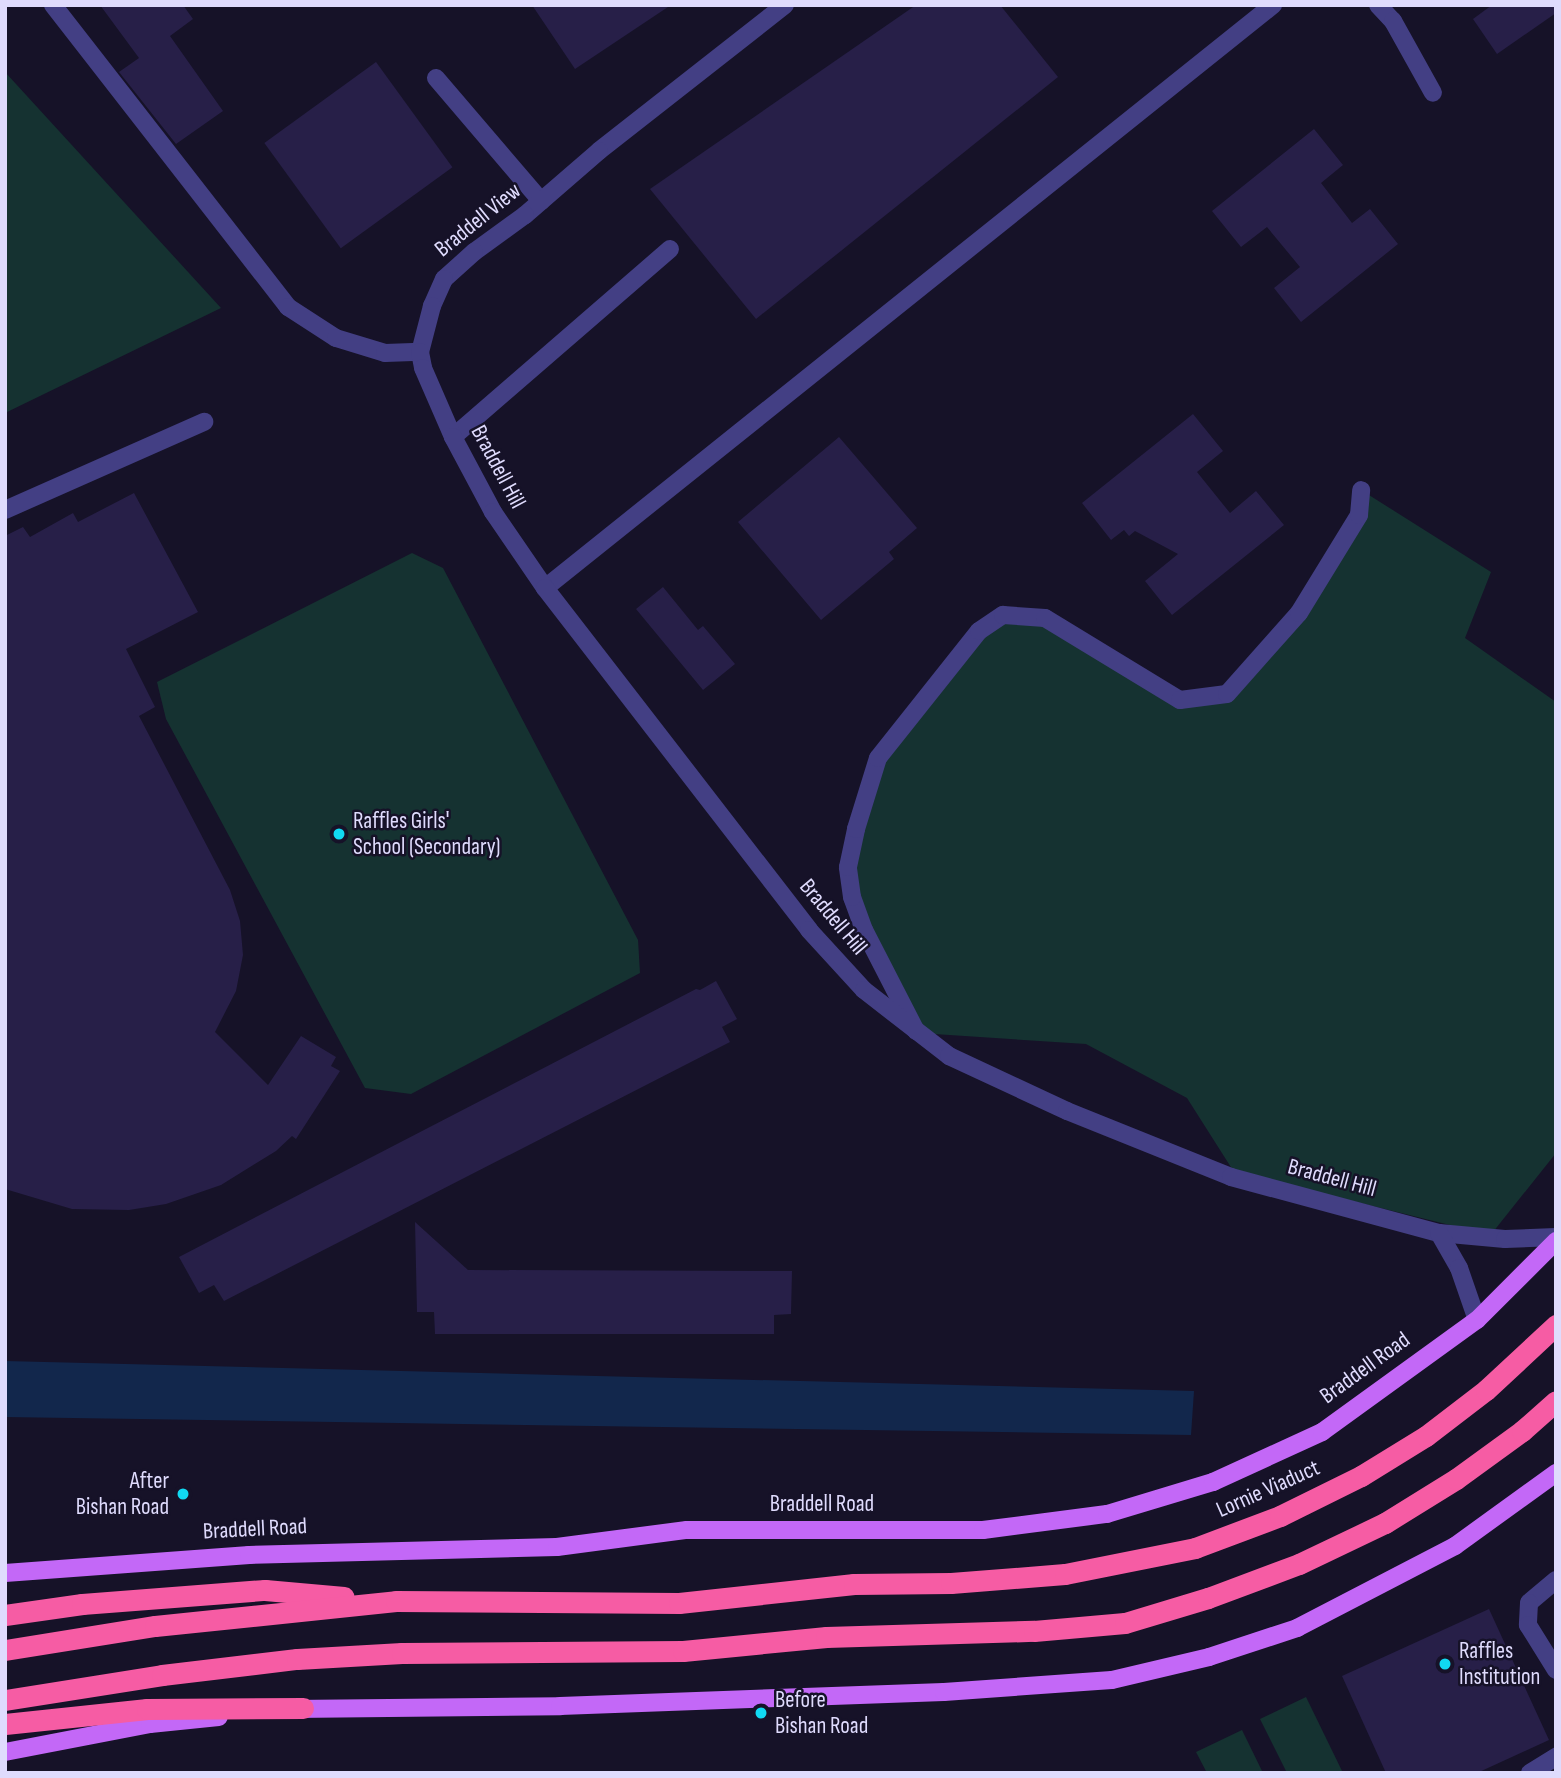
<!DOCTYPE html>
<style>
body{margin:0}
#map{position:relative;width:1561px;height:1778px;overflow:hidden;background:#161228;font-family:"Sofia Sans Condensed",sans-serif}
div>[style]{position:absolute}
.green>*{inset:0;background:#153231}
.water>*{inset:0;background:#12274c}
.building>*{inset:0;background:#271f48;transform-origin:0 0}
.lane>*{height:18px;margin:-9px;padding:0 9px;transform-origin:9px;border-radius:9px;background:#433f84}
.street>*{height:18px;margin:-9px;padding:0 9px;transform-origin:9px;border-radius:9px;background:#433f84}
.primary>*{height:18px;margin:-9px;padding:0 9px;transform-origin:9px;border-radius:9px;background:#c368f7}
.highway>*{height:21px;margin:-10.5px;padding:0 10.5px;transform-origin:10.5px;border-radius:10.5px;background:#f65ca4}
.dots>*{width:19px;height:19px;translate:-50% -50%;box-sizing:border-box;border:4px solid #161228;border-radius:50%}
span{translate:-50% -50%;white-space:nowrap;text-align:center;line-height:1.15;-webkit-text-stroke:5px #161228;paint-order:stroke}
.street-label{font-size:23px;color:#dfdbfd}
.poi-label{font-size:23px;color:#dfdbfd}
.left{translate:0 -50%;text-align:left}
.right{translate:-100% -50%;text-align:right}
.frame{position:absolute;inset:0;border:7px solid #dfdbfd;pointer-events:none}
</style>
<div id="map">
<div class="green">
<i style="clip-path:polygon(5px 72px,221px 308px,5px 413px)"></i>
<i style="clip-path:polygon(1361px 490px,1491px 572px,1465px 638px,1556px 702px,1556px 1153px,1493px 1232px,1458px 1227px,1234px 1172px,1187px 1098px,1086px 1044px,919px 1033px,852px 897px,856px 829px,878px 758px,1003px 615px,1045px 618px,1180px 700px,1227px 694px,1299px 613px,1359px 515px)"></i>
<i style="clip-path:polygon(412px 553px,443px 568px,638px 940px,640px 973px,411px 1094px,365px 1088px,166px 719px,157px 682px)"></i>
<i style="clip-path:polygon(1306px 1697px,1343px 1773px,1287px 1773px,1260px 1719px)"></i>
<i style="clip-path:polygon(1242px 1730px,1263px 1773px,1207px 1773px,1196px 1752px)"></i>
</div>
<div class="water">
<i style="clip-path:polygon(5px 1361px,1194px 1391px,1191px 1435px,5px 1417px)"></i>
</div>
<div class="building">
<i style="clip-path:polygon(100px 5px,183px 5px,193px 19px,170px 36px,223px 111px,176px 144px,119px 72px,139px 58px)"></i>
<i style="clip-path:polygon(532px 5px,671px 5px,575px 69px)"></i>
<i style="clip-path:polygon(916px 5px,1000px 5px,1058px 77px,756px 319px,650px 189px)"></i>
<i style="clip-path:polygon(1492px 5px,1556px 5px,1556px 13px,1497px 54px,1473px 19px)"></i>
<i style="left:376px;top:62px;width:130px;height:138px;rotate:54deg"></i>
<i style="clip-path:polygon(1314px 129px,1343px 165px,1321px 183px,1352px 223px,1370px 209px,1398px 244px,1301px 322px,1274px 288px,1300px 267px,1267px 227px,1241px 247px,1212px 211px)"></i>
<i style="clip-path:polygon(1193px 414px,1223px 451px,1197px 472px,1230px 513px,1256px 491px,1284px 525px,1172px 615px,1145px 581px,1178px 554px,1135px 531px,1129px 536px,1124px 530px,1111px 540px,1082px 503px)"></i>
<i style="clip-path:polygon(839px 437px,917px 528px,889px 552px,894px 559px,821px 620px,738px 522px)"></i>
<i style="clip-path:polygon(134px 493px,198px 612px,126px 649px,155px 707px,139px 716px,230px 890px,240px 921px,243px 955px,236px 991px,215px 1032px,268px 1085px,301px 1036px,336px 1057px,331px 1066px,340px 1071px,296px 1139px,292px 1136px,276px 1151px,221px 1185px,166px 1204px,129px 1210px,72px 1209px,5px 1189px,5px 536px,23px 527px,30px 537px,73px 513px,78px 522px)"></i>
<i style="clip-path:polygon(663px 587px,698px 630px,703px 626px,735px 664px,703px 690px,636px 609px)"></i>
<i style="clip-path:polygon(716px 981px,737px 1019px,722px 1027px,730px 1042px,224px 1301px,214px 1285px,199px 1293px,179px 1257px,696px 989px,700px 990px)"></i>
<i style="clip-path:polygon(415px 1222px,468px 1270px,792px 1271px,791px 1314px,774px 1315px,774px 1334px,435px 1334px,434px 1312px,417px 1312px)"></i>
<i style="clip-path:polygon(1489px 1609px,1549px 1740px,1477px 1773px,1386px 1773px,1342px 1676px)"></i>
</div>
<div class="lane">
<i style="left:1378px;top:5px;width:22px;rotate:47deg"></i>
<i style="left:1393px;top:21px;width:82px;rotate:60.9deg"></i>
<i style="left:436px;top:78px;width:162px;rotate:49.5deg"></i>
<i style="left:453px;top:437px;width:287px;rotate:-40.9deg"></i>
<i style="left:5px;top:510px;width:218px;rotate:-23.9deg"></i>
<i style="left:545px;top:588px;width:933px;rotate:-38.69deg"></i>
<i style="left:916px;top:1031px;width:114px;rotate:-117.2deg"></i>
<i style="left:864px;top:930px;width:35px;rotate:-110deg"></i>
<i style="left:852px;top:897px;width:30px;rotate:-98deg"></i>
<i style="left:848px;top:867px;width:39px;rotate:-78deg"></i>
<i style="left:856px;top:829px;width:74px;rotate:-72.8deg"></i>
<i style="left:878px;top:758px;width:162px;rotate:-51.5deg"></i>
<i style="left:979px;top:631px;width:29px;rotate:-34deg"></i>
<i style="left:1003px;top:615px;width:42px;rotate:4.1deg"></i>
<i style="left:1045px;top:618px;width:158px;rotate:31.3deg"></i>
<i style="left:1180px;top:700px;width:47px;rotate:-7.3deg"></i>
<i style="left:1227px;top:694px;width:108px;rotate:-48.4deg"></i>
<i style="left:1299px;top:613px;width:115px;rotate:-58.5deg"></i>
<i style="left:1359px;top:515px;width:25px;rotate:-85deg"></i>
<i style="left:1556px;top:1580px;width:35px;rotate:140deg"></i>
<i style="left:1529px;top:1603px;width:22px;rotate:93deg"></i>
<i style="left:1528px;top:1625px;width:53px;rotate:58.1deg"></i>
<i style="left:1530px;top:1773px;width:31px;rotate:-32deg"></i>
</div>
<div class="street">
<i style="left:53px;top:5px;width:383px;rotate:52.1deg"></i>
<i style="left:288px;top:307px;width:57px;rotate:32.9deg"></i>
<i style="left:336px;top:338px;width:51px;rotate:17deg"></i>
<i style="left:385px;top:353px;width:35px;rotate:-2deg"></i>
<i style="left:785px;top:5px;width:236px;rotate:141.9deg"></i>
<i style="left:599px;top:151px;width:98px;rotate:139.1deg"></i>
<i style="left:525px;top:215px;width:63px;rotate:144deg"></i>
<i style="left:474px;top:252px;width:40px;rotate:138deg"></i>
<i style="left:444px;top:279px;width:30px;rotate:114deg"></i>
<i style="left:432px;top:306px;width:48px;rotate:104.6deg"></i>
<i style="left:420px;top:352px;width:16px;rotate:79deg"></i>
<i style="left:423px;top:368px;width:75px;rotate:66.5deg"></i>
<i style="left:453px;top:437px;width:85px;rotate:61.9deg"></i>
<i style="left:493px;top:512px;width:92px;rotate:55.6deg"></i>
<i style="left:545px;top:588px;width:432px;rotate:52.3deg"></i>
<i style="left:809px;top:930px;width:81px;rotate:47.5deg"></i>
<i style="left:864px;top:990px;width:108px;rotate:37.8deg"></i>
<i style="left:949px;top:1056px;width:130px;rotate:25deg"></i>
<i style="left:1067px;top:1111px;width:177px;rotate:21.9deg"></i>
<i style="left:1231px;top:1177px;width:215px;rotate:15.1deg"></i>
<i style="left:1439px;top:1233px;width:66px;rotate:5.2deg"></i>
<i style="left:1505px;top:1239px;width:51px;rotate:-2.2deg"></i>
<i style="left:1439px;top:1233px;width:40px;rotate:60.3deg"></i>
<i style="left:1459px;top:1268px;width:55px;rotate:70.9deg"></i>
</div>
<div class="primary">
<i style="left:5px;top:1573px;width:245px;rotate:-4.2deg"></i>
<i style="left:249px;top:1555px;width:308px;rotate:-1.5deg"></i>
<i style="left:557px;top:1547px;width:131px;rotate:-7.5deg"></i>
<i style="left:687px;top:1530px;width:296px"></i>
<i style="left:983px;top:1530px;width:125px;rotate:-7.4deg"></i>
<i style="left:1107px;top:1514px;width:111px;rotate:-16.8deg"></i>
<i style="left:1213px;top:1482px;width:120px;rotate:-24.6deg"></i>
<i style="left:1322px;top:1432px;width:191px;rotate:-35.9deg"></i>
<i style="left:1477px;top:1320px;width:112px;rotate:-45deg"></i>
<i style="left:292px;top:1709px;width:268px;rotate:-0.6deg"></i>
<i style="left:560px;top:1706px;width:384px;rotate:-2.1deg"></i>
<i style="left:944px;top:1692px;width:168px;rotate:-4.1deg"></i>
<i style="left:1112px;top:1680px;width:100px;rotate:-13.3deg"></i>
<i style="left:1209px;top:1657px;width:93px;rotate:-18.2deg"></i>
<i style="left:1297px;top:1628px;width:178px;rotate:-27.4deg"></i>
<i style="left:1455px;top:1546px;width:125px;rotate:-35.9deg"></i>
<i style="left:5px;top:1752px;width:148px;rotate:-10.9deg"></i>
<i style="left:150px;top:1724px;width:69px;rotate:-5.8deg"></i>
</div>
<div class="highway">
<i style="left:5px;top:1615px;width:78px;rotate:-8.1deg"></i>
<i style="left:82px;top:1604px;width:184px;rotate:-4.4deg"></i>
<i style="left:265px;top:1590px;width:79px;rotate:5.1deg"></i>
<i style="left:5px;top:1650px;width:152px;rotate:-9.1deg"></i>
<i style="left:155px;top:1626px;width:242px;rotate:-5.9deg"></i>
<i style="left:396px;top:1601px;width:283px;rotate:0.4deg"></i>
<i style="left:679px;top:1603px;width:176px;rotate:-6.2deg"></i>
<i style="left:854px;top:1584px;width:97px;rotate:-0.6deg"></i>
<i style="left:951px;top:1583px;width:114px;rotate:-4.5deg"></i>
<i style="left:1065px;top:1574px;width:133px;rotate:-11.3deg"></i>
<i style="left:1195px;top:1548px;width:91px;rotate:-20.6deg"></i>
<i style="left:1280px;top:1516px;width:90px;rotate:-26.3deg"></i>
<i style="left:1361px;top:1476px;width:76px;rotate:-31.6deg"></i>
<i style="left:1426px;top:1436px;width:76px;rotate:-37.5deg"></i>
<i style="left:1486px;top:1390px;width:96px;rotate:-42.9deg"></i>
<i style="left:5px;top:1700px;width:159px;rotate:-9deg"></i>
<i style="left:162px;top:1675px;width:136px;rotate:-6.8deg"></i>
<i style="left:297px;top:1659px;width:105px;rotate:-3.3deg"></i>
<i style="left:402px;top:1653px;width:281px;rotate:-0.4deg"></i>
<i style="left:683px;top:1651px;width:144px;rotate:-5.6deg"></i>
<i style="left:826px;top:1637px;width:208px;rotate:-1.7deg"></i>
<i style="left:1034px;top:1631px;width:91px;rotate:-5deg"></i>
<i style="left:1125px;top:1623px;width:87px;rotate:-16.8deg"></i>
<i style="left:1208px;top:1598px;width:97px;rotate:-20.5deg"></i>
<i style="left:1299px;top:1564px;width:95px;rotate:-25.5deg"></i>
<i style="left:1385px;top:1523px;width:84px;rotate:-31.8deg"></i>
<i style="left:1456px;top:1479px;width:82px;rotate:-36deg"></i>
<i style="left:1522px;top:1431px;width:45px;rotate:-41.4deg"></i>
<i style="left:5px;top:1724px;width:143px;rotate:-6deg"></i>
<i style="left:147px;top:1709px;width:156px;rotate:-0.4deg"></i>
</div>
<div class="dots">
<i style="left:339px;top:834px;background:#11d9f2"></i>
<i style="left:183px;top:1494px;background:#11d9f2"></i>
<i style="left:1445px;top:1664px;background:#11d9f2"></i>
<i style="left:761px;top:1713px;background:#11d9f2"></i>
</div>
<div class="street-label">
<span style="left:478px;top:220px;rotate:-39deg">Braddell View</span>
<span style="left:498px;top:467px;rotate:62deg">Braddell Hill</span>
<span style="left:833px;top:917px;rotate:50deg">Braddell Hill</span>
<span style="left:1332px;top:1178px;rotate:15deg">Braddell Hill</span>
<span style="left:1365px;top:1368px;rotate:-36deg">Braddell Road</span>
<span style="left:1268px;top:1489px;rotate:-24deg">Lornie Viaduct</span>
<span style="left:822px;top:1504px">Braddell Road</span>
<span style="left:255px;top:1529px;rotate:-3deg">Braddell Road</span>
</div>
<div class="poi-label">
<span class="left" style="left:353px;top:834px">Raffles Girls'<br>School (Secondary)</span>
<span class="right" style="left:169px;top:1494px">After<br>Bishan Road</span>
<span class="left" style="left:1459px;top:1664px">Raffles<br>Institution</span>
<span class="left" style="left:775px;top:1713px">Before<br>Bishan Road</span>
</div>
<div class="frame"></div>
</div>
